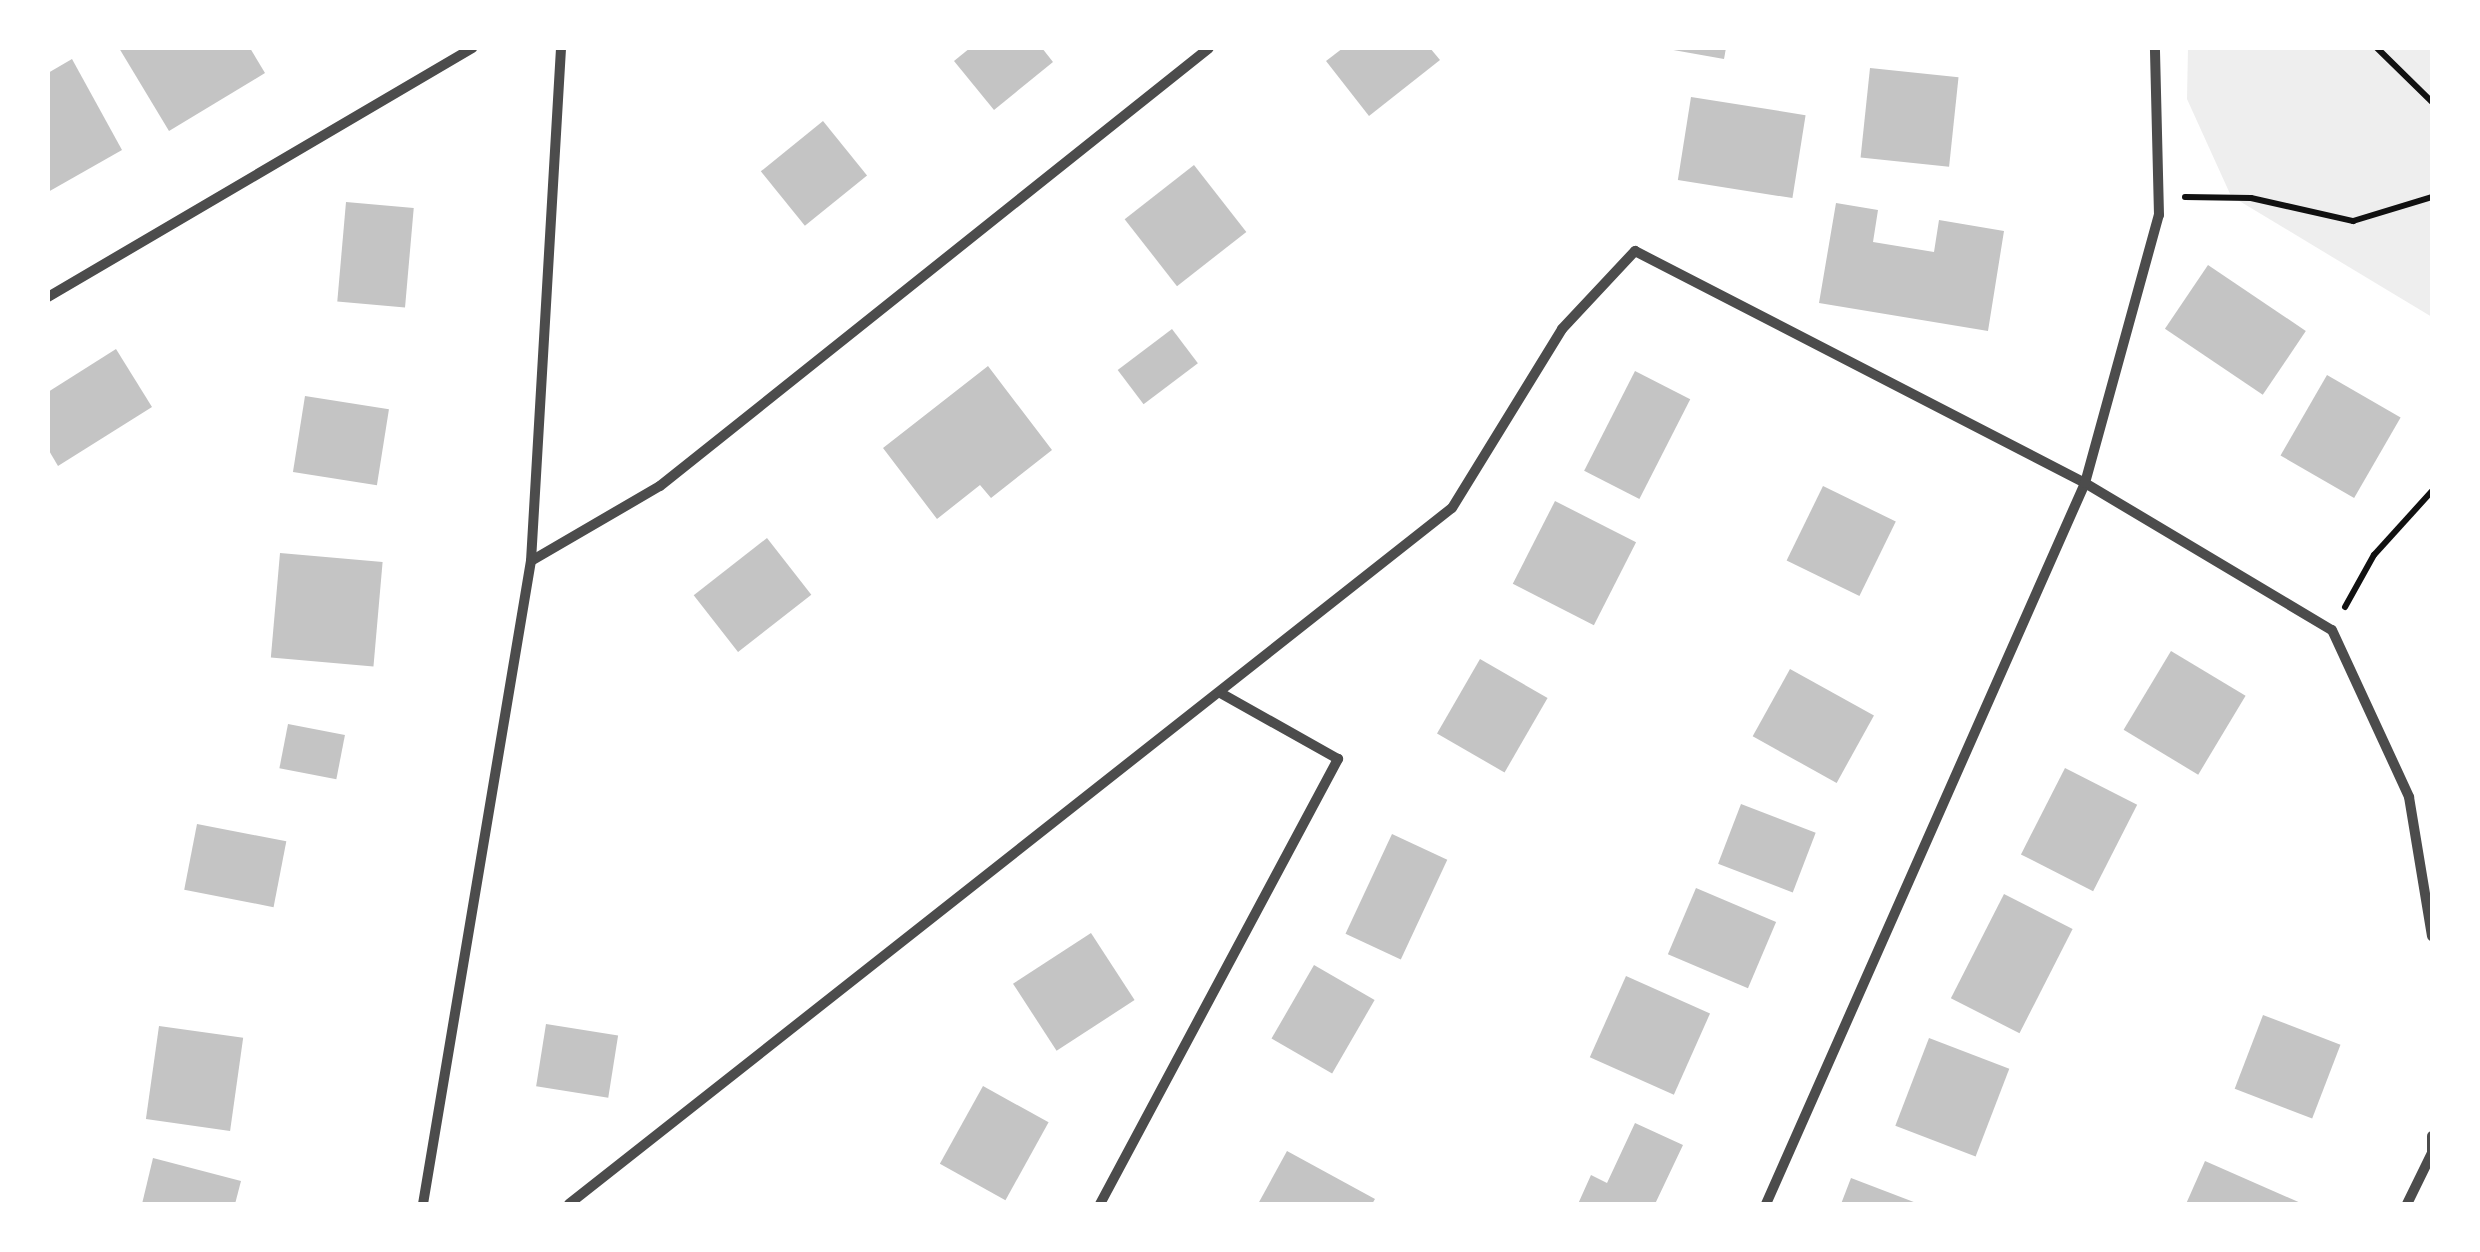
<!DOCTYPE html>
<style>
body{margin:0}
#map{position:relative;width:2480px;height:1252px;overflow:hidden;background:#fff;font-family:"Alegreya Sans",sans-serif}
div>[style]{position:absolute}
.green>*{inset:0;background:#eee}
.building>*{inset:0;background:#c4c4c4;transform-origin:0 0}
.path>*{height:6px;margin:-3px;padding:0 3px;transform-origin:3px;border-radius:3px;background:#111}
.minor>*{height:10px;margin:-5px;padding:0 5px;transform-origin:5px;border-radius:5px;background:#4c4c4c}
span{translate:-50% -50%;white-space:nowrap;text-align:center;line-height:1.15;-webkit-text-stroke:8px #fff;paint-order:stroke}
.frame{position:absolute;inset:0;border:50px solid #fff;pointer-events:none}
</style>
<div id="map">
<div class="green">
<i style="clip-path:polygon(2188px 48px,2432px 48px,2432px 317px,2231px 196px,2187px 99px)"></i>
</div>
<div class="building">
<i style="clip-path:polygon(119px 48px,250px 48px,265px 73px,169px 131px)"></i>
<i style="clip-path:polygon(970px 48px,1042px 48px,1053px 62px,994px 110px,954px 61px)"></i>
<i style="clip-path:polygon(1343px 48px,1430px 48px,1440px 60px,1369px 116px,1326px 61px)"></i>
<i style="clip-path:polygon(1662px 48px,1726px 48px,1724px 59px)"></i>
<i style="clip-path:polygon(72px 59px,122px 150px,48px 192px,48px 73px)"></i>
<i style="left:1870px;top:68px;width:89px;height:90px;rotate:6deg"></i>
<i style="left:1691px;top:97px;width:116px;height:84px;rotate:9deg"></i>
<i style="left:823px;top:121px;width:70px;height:80px;rotate:51deg"></i>
<i style="left:1194px;top:165px;width:85px;height:88px;rotate:52deg"></i>
<i style="left:346px;top:202px;width:68px;height:100px;rotate:5deg"></i>
<i style="clip-path:polygon(1836px 203px,1878px 210px,1873px 242px,1934px 252px,1939px 220px,2004px 231px,1988px 331px,1819px 303px)"></i>
<i style="left:2208px;top:265px;width:118px;height:77px;rotate:34deg"></i>
<i style="left:1172px;top:329px;width:43px;height:68px;rotate:53deg"></i>
<i style="clip-path:polygon(116px 349px,152px 407px,58px 466px,48px 449px,48px 392px)"></i>
<i style="clip-path:polygon(988px 366px,1052px 450px,991px 498px,980px 485px,937px 519px,883px 448px)"></i>
<i style="left:1635px;top:371px;width:62px;height:112px;rotate:27deg"></i>
<i style="left:2327px;top:375px;width:85px;height:93px;rotate:30deg"></i>
<i style="left:305px;top:396px;width:85px;height:77px;rotate:9deg"></i>
<i style="left:1823px;top:486px;width:81px;height:83px;rotate:26deg"></i>
<i style="left:1555px;top:501px;width:91px;height:93px;rotate:27deg"></i>
<i style="left:767px;top:538px;width:72px;height:93px;rotate:52deg"></i>
<i style="left:280px;top:553px;width:103px;height:105px;rotate:5deg"></i>
<i style="left:2171px;top:651px;width:87px;height:92px;rotate:31deg"></i>
<i style="left:1480px;top:659px;width:78px;height:86px;rotate:30deg"></i>
<i style="left:1790px;top:669px;width:96px;height:77px;rotate:29deg"></i>
<i style="left:288px;top:724px;width:58px;height:45px;rotate:11deg"></i>
<i style="left:2065px;top:768px;width:81px;height:97px;rotate:27deg"></i>
<i style="left:1741px;top:804px;width:80px;height:64px;rotate:21deg"></i>
<i style="left:197px;top:824px;width:91px;height:67px;rotate:11deg"></i>
<i style="left:1392px;top:834px;width:61px;height:110px;rotate:25deg"></i>
<i style="left:1696px;top:888px;width:87px;height:72px;rotate:23deg"></i>
<i style="left:2004px;top:894px;width:77px;height:117px;rotate:27deg"></i>
<i style="left:1091px;top:933px;width:80px;height:93px;rotate:57deg"></i>
<i style="left:1314px;top:965px;width:70px;height:85px;rotate:30deg"></i>
<i style="left:1626px;top:976px;width:92px;height:89px;rotate:24deg"></i>
<i style="left:2263px;top:1015px;width:83px;height:79px;rotate:21deg"></i>
<i style="left:546px;top:1024px;width:73px;height:63px;rotate:9deg"></i>
<i style="left:159px;top:1026px;width:85px;height:94px;rotate:8deg"></i>
<i style="left:1929px;top:1038px;width:86px;height:94px;rotate:21deg"></i>
<i style="left:983px;top:1086px;width:75px;height:89px;rotate:29deg"></i>
<i style="clip-path:polygon(1635px 1123px,1683px 1145px,1655px 1204px,1578px 1204px,1591px 1175px,1607px 1183px)"></i>
<i style="clip-path:polygon(1287px 1151px,1375px 1199px,1372px 1204px,1258px 1204px)"></i>
<i style="clip-path:polygon(153px 1158px,241px 1181px,235px 1204px,142px 1204px)"></i>
<i style="clip-path:polygon(2205px 1161px,2303px 1204px,2186px 1204px)"></i>
<i style="clip-path:polygon(1851px 1178px,1919px 1204px,1841px 1204px)"></i>
</div>
<div class="path">
<i style="left:2377px;top:48px;width:77px;rotate:44.5deg"></i>
<i style="left:2185px;top:197px;width:66px;rotate:0.9deg"></i>
<i style="left:2251px;top:198px;width:105px;rotate:12.7deg"></i>
<i style="left:2353px;top:221px;width:83px;rotate:-16.9deg"></i>
<i style="left:2345px;top:607px;width:60px;rotate:-60.9deg"></i>
<i style="left:2374px;top:555px;width:86px;rotate:-47.8deg"></i>
</div>
<div class="minor">
<i style="left:48px;top:297px;width:492px;rotate:-30.4deg"></i>
<i style="left:531px;top:561px;width:149px;rotate:-30.2deg"></i>
<i style="left:660px;top:486px;width:702px;rotate:-38.58deg"></i>
<i style="left:423px;top:1204px;width:652px;rotate:-80.47deg"></i>
<i style="left:531px;top:561px;width:514px;rotate:-86.65deg"></i>
<i style="left:569px;top:1204px;width:1124px;rotate:-38.25deg"></i>
<i style="left:1452px;top:508px;width:210px;rotate:-58.4deg"></i>
<i style="left:1562px;top:329px;width:107px;rotate:-46.9deg"></i>
<i style="left:1635px;top:251px;width:506px;rotate:27.27deg"></i>
<i style="left:2085px;top:483px;width:287px;rotate:30.8deg"></i>
<i style="left:2332px;top:630px;width:184px;rotate:65.2deg"></i>
<i style="left:2409px;top:797px;width:141px;rotate:80.6deg"></i>
<i style="left:1100px;top:1204px;width:505px;rotate:-61.86deg"></i>
<i style="left:1338px;top:759px;width:133px;rotate:-150.7deg"></i>
<i style="left:1766px;top:1204px;width:788px;rotate:-66.13deg"></i>
<i style="left:2085px;top:483px;width:278px;rotate:-74.6deg"></i>
<i style="left:2159px;top:215px;width:167px;rotate:-91.4deg"></i>
<i style="left:2407px;top:1204px;width:57px;rotate:-63.9deg"></i>
<i style="left:2432px;top:1153px;width:17px;rotate:-90deg"></i>
</div>
<div class="frame"></div>
</div>
